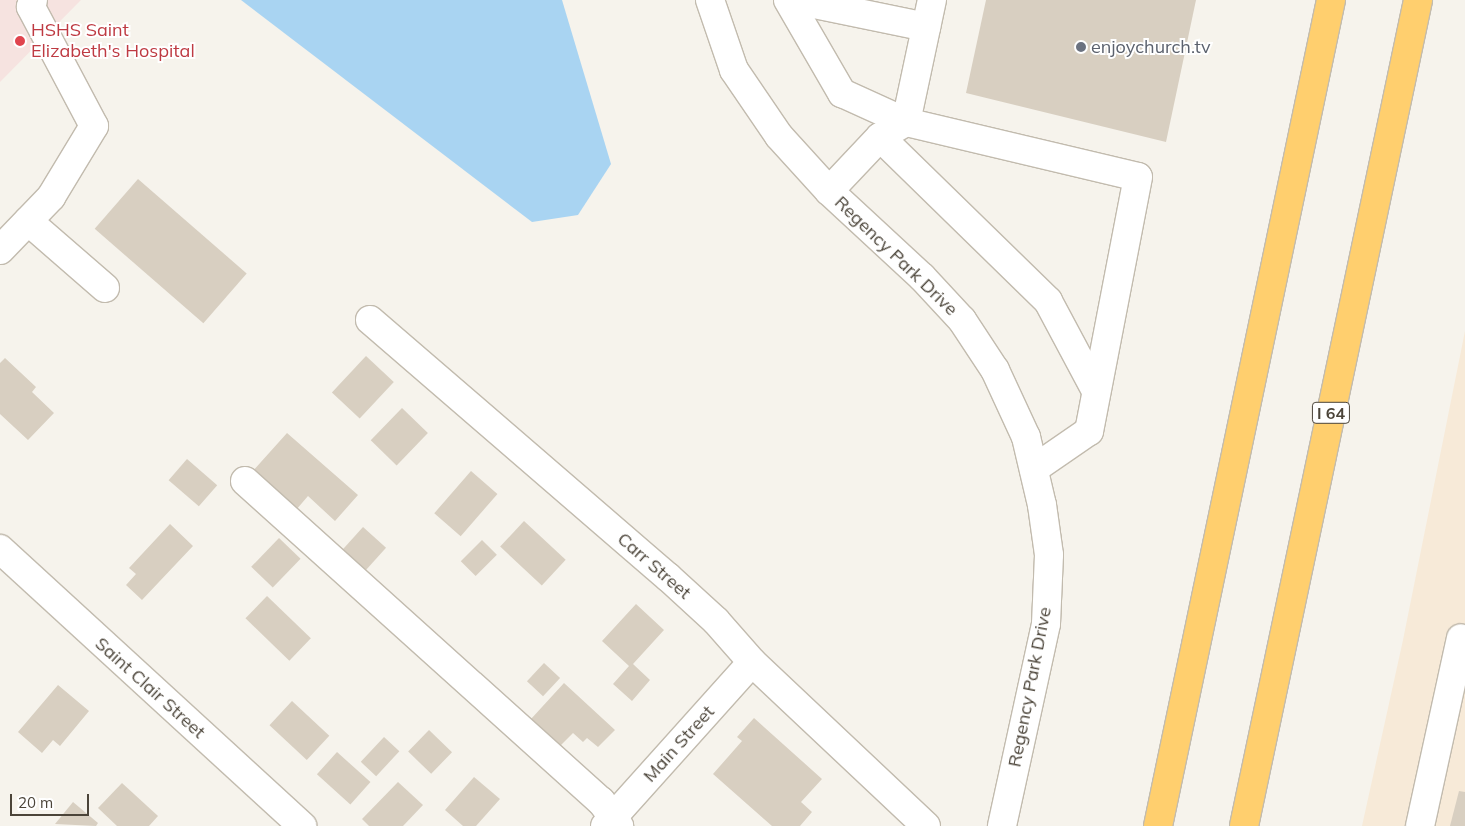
<!DOCTYPE html>
<style>
body{margin:0}
#map{position:relative;width:1465px;height:826px;overflow:hidden;background:#f6f3ec;font-family:Mulish,sans-serif}
div>[style]{position:absolute}
.commercial>*{inset:0;background:#f7ead8}
.medical>*{inset:0;background:#f6e3e0}
.water>*{inset:0;background:#a9d4f2}
.building>*{inset:0;background:#d8cfc1;transform-origin:0 0}
.roads{filter:drop-shadow(1px 0 #c2bbae) drop-shadow(-1px 0 #c2bbae) drop-shadow(0 1px #c2bbae) drop-shadow(0 -1px #c2bbae)}
.minor>*{height:28px;margin:-14px;padding:0 14px;transform-origin:14px;border-radius:14px;background:#fff}
.highway>*{height:28px;margin:-14px;padding:0 14px;transform-origin:14px;border-radius:14px;background:#ffcf6e}
.dots>*{width:14px;height:14px;translate:-50% -50%;box-sizing:border-box;border:2px solid #fff;border-radius:50%}
span{translate:-50% -50%;white-space:nowrap;text-align:center;line-height:1.15;-webkit-text-stroke:4px #fff;paint-order:stroke}
.shield-label span{padding:1px 4px;background:#fff;border:1px solid;border-radius:4px;-webkit-text-stroke-width:0}
.shield-label{font-size:16px;color:#4b4439;font-weight:700}
.health-label{font-size:18px;color:#be3a42}
.left{translate:0 -50%;text-align:left}
.worship-label{font-size:18px;color:#5b616d}
.street-label{font-size:18px;color:#4b4439}
.scale{position:absolute;left:10px;top:794px;width:79px;height:22px;box-sizing:border-box;border:2px solid #4b4439;border-top:0;padding-left:6px;font-size:15px;line-height:18px;white-space:nowrap;color:#4b4439;-webkit-text-stroke:4px #fff;paint-order:stroke}
</style>
<div id="map">
<div class="commercial">
<i style="clip-path:polygon(1465px 331px,1465px 826px,1362px 826px,1403px 640px)"></i>
</div>
<div class="medical">
<i style="clip-path:polygon(0 0,81px 0,0 82px)"></i>
</div>
<div class="water">
<i style="clip-path:polygon(241px 0,562px 0,611px 164px,578px 215px,532px 222px)"></i>
</div>
<div class="building">
<i style="clip-path:polygon(986px 0,1196px 0,1166px 142px,966px 93px)"></i>
<i style="left:138px;top:179px;width:144px;height:66px;rotate:41deg"></i>
<i style="left:366px;top:356px;width:38px;height:50px;rotate:43deg"></i>
<i style="clip-path:polygon(5px 358px,36px 387px,32px 392px,54px 413px,28px 440px,0 414px,0 363px)"></i>
<i style="left:402px;top:408px;width:36px;height:45px;rotate:44deg"></i>
<i style="clip-path:polygon(287px 433px,358px 495px,335px 521px,308px 496px,296px 510px,252px 472px)"></i>
<i style="left:187px;top:459px;width:40px;height:28px;rotate:41deg"></i>
<i style="left:471px;top:471px;width:35px;height:56px;rotate:41deg"></i>
<i style="left:524px;top:521px;width:57px;height:35px;rotate:43deg"></i>
<i style="clip-path:polygon(170px 524px,193px 546px,142px 600px,126px 585px,136px 574px,129px 568px)"></i>
<i style="left:363px;top:527px;width:31px;height:31px;rotate:42deg"></i>
<i style="left:279px;top:538px;width:30px;height:40px;rotate:44deg"></i>
<i style="left:482px;top:540px;width:21px;height:30px;rotate:45deg"></i>
<i style="left:267px;top:596px;width:61px;height:31px;rotate:44deg"></i>
<i style="clip-path:polygon(636px 604px,664px 630px,633px 664px,650px 680px,632px 701px,613px 684px,629px 666px,602px 641px)"></i>
<i style="left:544px;top:663px;width:22px;height:25px;rotate:43deg"></i>
<i style="clip-path:polygon(564px 683px,615px 730px,598px 747px,587px 738px,583px 742px,573px 733px,560px 746px,531px 719px)"></i>
<i style="clip-path:polygon(58px 685px,89px 711px,60px 746px,53px 740px,42px 753px,18px 732px)"></i>
<i style="left:292px;top:701px;width:51px;height:33px;rotate:43deg"></i>
<i style="clip-path:polygon(754px 718px,822px 779px,801px 802px,812px 812px,800px 826px,772px 826px,713px 774px,742px 741px,737px 737px)"></i>
<i style="left:429px;top:730px;width:32px;height:30px;rotate:44deg"></i>
<i style="left:384px;top:737px;width:21px;height:34px;rotate:43deg"></i>
<i style="left:337px;top:752px;width:45px;height:30px;rotate:42deg"></i>
<i style="clip-path:polygon(474px 777px,500px 799px,476px 826px,463px 826px,445px 810px)"></i>
<i style="clip-path:polygon(398px 782px,423px 805px,403px 826px,369px 826px,362px 819px)"></i>
<i style="clip-path:polygon(122px 783px,158px 816px,149px 826px,117px 826px,98px 808px)"></i>
<i style="clip-path:polygon(1459px 791px,1465px 792px,1465px 826px,1450px 826px)"></i>
<i style="clip-path:polygon(73px 802px,98px 823px,96px 826px,55px 824px)"></i>
</div>
<div class="roads">
<div class="minor">
<i style="left:710px;top:0;width:74px;rotate:71.1deg"></i>
<i style="left:734px;top:70px;width:80px;rotate:55.7deg"></i>
<i style="left:779px;top:136px;width:74px;rotate:47.7deg"></i>
<i style="left:829px;top:191px;width:127px;rotate:42.8deg"></i>
<i style="left:922px;top:277px;width:59px;rotate:47.1deg"></i>
<i style="left:962px;top:320px;width:60px;rotate:56.6deg"></i>
<i style="left:995px;top:370px;width:74px;rotate:65.2deg"></i>
<i style="left:1026px;top:437px;width:70px;rotate:76.8deg"></i>
<i style="left:1042px;top:505px;width:50px;rotate:82deg"></i>
<i style="left:1049px;top:555px;width:69px;rotate:92.5deg"></i>
<i style="left:1046px;top:624px;width:207px;rotate:102.3deg"></i>
<i style="left:788px;top:0;width:108px;rotate:59.9deg"></i>
<i style="left:842px;top:93px;width:70px;rotate:24.4deg"></i>
<i style="left:906px;top:122px;width:125px;rotate:-78deg"></i>
<i style="left:795px;top:0;width:134px;rotate:11.6deg"></i>
<i style="left:880px;top:137px;width:235px;rotate:44.3deg"></i>
<i style="left:1048px;top:301px;width:102px;rotate:61.9deg"></i>
<i style="left:829px;top:191px;width:74px;rotate:-46.6deg"></i>
<i style="left:880px;top:137px;width:30px;rotate:-30deg"></i>
<i style="left:906px;top:122px;width:238px;rotate:13.3deg"></i>
<i style="left:1138px;top:177px;width:259px;rotate:100.9deg"></i>
<i style="left:1089px;top:431px;width:67px;rotate:145.4deg"></i>
<i style="left:28px;top:221px;width:102px;rotate:41deg"></i>
<i style="left:0;top:250px;width:74px;rotate:-46.1deg"></i>
<i style="left:51px;top:197px;width:83px;rotate:-58.8deg"></i>
<i style="left:94px;top:126px;width:135px;rotate:-117.9deg"></i>
<i style="left:31px;top:7px;width:7px;rotate:-74deg"></i>
<i style="left:370px;top:320px;width:394px;rotate:40.8deg"></i>
<i style="left:668px;top:577px;width:65px;rotate:42.5deg"></i>
<i style="left:716px;top:621px;width:55px;rotate:48.7deg"></i>
<i style="left:752px;top:662px;width:239px;rotate:43.3deg"></i>
<i style="left:245px;top:481px;width:479px;rotate:42deg"></i>
<i style="left:601px;top:801px;width:31px;rotate:54deg"></i>
<i style="left:0;top:549px;width:410px;rotate:42.5deg"></i>
<i style="left:605px;top:826px;width:220px;rotate:-48.1deg"></i>
<i style="left:1420px;top:826px;width:192px;rotate:-77.7deg"></i>
</div>
<div class="highway">
<i style="left:1158px;top:826px;width:844px;rotate:-78.17deg"></i>
<i style="left:1244px;top:826px;width:844px;rotate:-78.1deg"></i>
</div>
</div>
<div class="dots">
<i style="left:20px;top:41px;background:#e0444e"></i>
<i style="left:1081px;top:47px;background:#6b7280"></i>
</div>
<div class="shield-label">
<span style="left:1331px;top:413px">I 64</span>
</div>
<div class="health-label">
<span class="left" style="left:31px;top:41px">HSHS Saint<br>Elizabeth's Hospital</span>
</div>
<div class="worship-label">
<span class="left" style="left:1091px;top:47px">enjoychurch.tv</span>
</div>
<div class="street-label">
<span style="left:896px;top:256px;rotate:44deg">Regency Park Drive</span>
<span style="left:654px;top:566px;rotate:41deg">Carr Street</span>
<span style="left:1030px;top:687px;rotate:-79deg">Regency Park Drive</span>
<span style="left:150px;top:688px;rotate:42deg">Saint Clair Street</span>
<span style="left:679px;top:744px;rotate:-48deg">Main Street</span>
</div>
<div class="scale">20 m</div>
</div>
